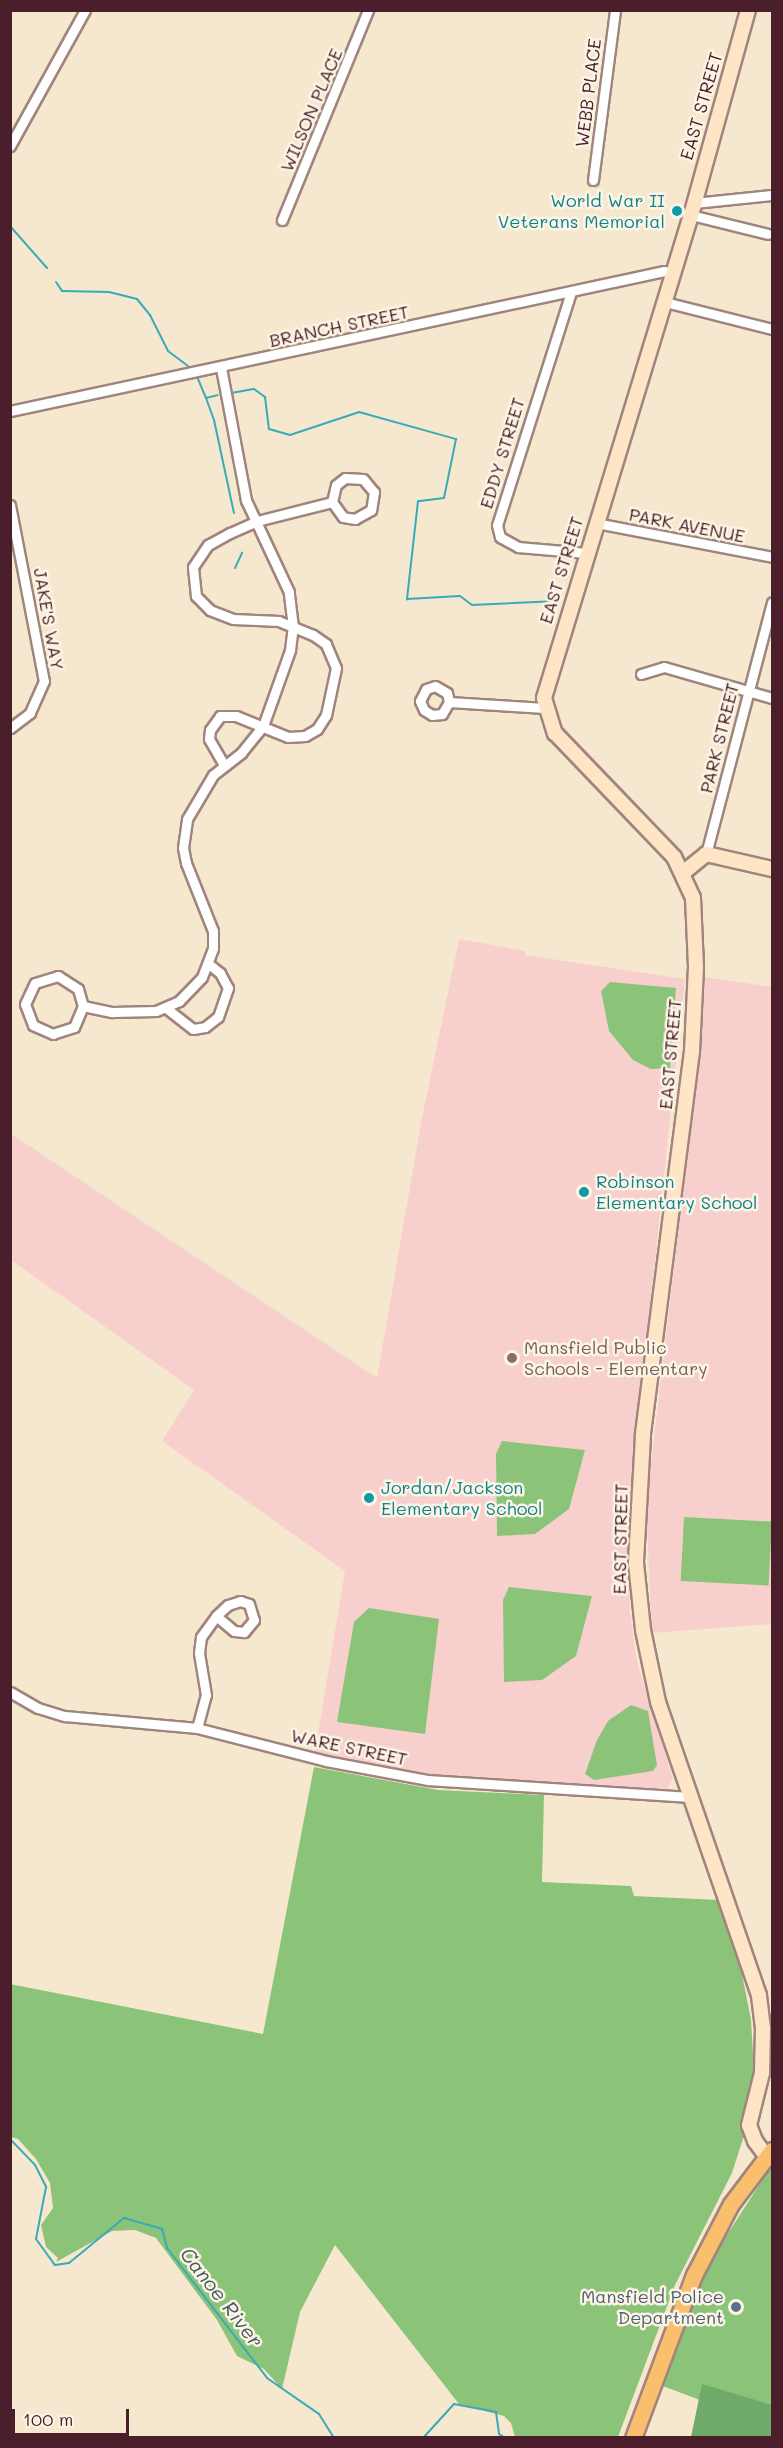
<!DOCTYPE html>
<style>
body{margin:0}
#map{position:relative;width:783px;height:2448px;overflow:hidden;background:#f6e8cf;font-family:Mali,sans-serif}
div>[style]{position:absolute}
.built>*{inset:0;background:#f7d0cd}
.green>*{inset:0;background:#8bc478;transform-origin:0 0}
.forest>*{inset:0;background:#70aa68}
.stream>*{height:2px;margin:-1px;padding:0 1px;transform-origin:1px;border-radius:1px;background:#3aaab7}
.roads{filter:drop-shadow(2px 0 #a0847d) drop-shadow(-2px 0 #a0847d) drop-shadow(0 2px #a0847d) drop-shadow(0 -2px #a0847d)}
.minor>*{height:9px;margin:-4.5px;padding:0 4.5px;transform-origin:4.5px;border-radius:4.5px;background:#fff}
.secondary>*{height:14px;margin:-7px;padding:0 7px;transform-origin:7px;border-radius:7px;background:#fde5c5}
.primary>*{height:15px;margin:-7.5px;padding:0 7.5px;transform-origin:7.5px;border-radius:7.5px;background:#f9bf6d}
.dots>*{width:16px;height:16px;translate:-50% -50%;box-sizing:border-box;border:3px solid #fcf5e5;border-radius:50%}
span{translate:-50% -50%;white-space:nowrap;text-align:center;line-height:1.15;-webkit-text-stroke:5px #fcf5e5;paint-order:stroke}
.street-label{font-size:18px;color:#4a1f2b}
.culture-label{font-size:18px;color:#0d838f}
.right{translate:-100% -50%;text-align:right}
.left{translate:0 -50%;text-align:left}
.education-label{font-size:18px;color:#785e54}
.service-label{font-size:18px;color:#4e5e75}
.water-label{font-size:20px;color:#445763;font-style:italic}
.frame{position:absolute;inset:0;border:12px solid #4a1f2b;pointer-events:none}
.scale{position:absolute;left:12px;top:2409px;width:117px;height:27px;box-sizing:border-box;border:3px solid #4a1f2b;border-top:0;padding-left:8px;font-size:18px;line-height:21px;white-space:nowrap;color:#4a1f2b;-webkit-text-stroke:4px #fcf5e5;paint-order:stroke}
</style>
<div id="map">
<div class="built">
<i style="clip-path:polygon(459px 939px,525px 951px,525px 955px,685px 979px,626px 1531px,630px 1612px,637px 1662px,673px 1779px,667px 1789px,470px 1779px,403px 1771px,315px 1752px,345px 1571px,162px 1441px,194px 1390px,11px 1260px,10px 1133px,377px 1378px,421px 1123px)"></i>
<i style="clip-path:polygon(704px 977px,772px 987px,772px 1624px,652px 1633px,646px 1506px,702px 1032px)"></i>
</div>
<div class="green">
<i style="clip-path:polygon(610px 982px,676px 988px,670px 1068px,651px 1069px,633px 1060px,609px 1031px,601px 991px)"></i>
<i style="clip-path:polygon(502px 1441px,585px 1450px,569px 1509px,535px 1534px,497px 1536px,496px 1454px)"></i>
<i style="left:684px;top:1517px;width:88px;height:64px;rotate:3deg"></i>
<i style="clip-path:polygon(509px 1587px,592px 1596px,576px 1656px,542px 1680px,504px 1682px,503px 1600px)"></i>
<i style="clip-path:polygon(369px 1608px,439px 1619px,425px 1734px,337px 1722px,354px 1622px)"></i>
<i style="clip-path:polygon(631px 1705px,648px 1711px,657px 1765px,653px 1771px,594px 1780px,585px 1774px,597px 1740px,608px 1721px)"></i>
<i style="clip-path:polygon(314px 1767px,438px 1790px,544px 1795px,542px 1882px,631px 1886px,634px 1896px,719px 1900px,740px 1964px,751px 2020px,754px 2071px,748px 2123px,732px 2173px,675px 2285px,618px 2437px,515px 2437px,511px 2423px,504px 2416px,459px 2404px,335px 2245px,300px 2312px,282px 2389px,264px 2369px,237px 2356px,217px 2320px,156px 2238px,135px 2230px,112px 2231px,56px 2262px,58px 2258px,46px 2247px,41px 2225px,53px 2208px,50px 2183px,36px 2159px,18px 2139px,11px 2137px,10px 1984px,263px 2034px)"></i>
<i style="clip-path:polygon(772px 2165px,772px 2427px,660px 2385px,710px 2261px)"></i>
</div>
<div class="forest">
<i style="clip-path:polygon(702px 2384px,772px 2405px,772px 2437px,691px 2437px)"></i>
</div>
<div class="stream">
<i style="left:10px;top:226px;width:56px;rotate:48.6deg"></i>
<i style="left:56px;top:282px;width:11px;rotate:56deg"></i>
<i style="left:62px;top:291px;width:47px;rotate:1.2deg"></i>
<i style="left:109px;top:292px;width:29px;rotate:14deg"></i>
<i style="left:137px;top:299px;width:21px;rotate:51deg"></i>
<i style="left:150px;top:315px;width:40px;rotate:63.4deg"></i>
<i style="left:168px;top:351px;width:25px;rotate:37deg"></i>
<i style="left:198px;top:379px;width:21px;rotate:67deg"></i>
<i style="left:206px;top:398px;width:12px;rotate:-14deg"></i>
<i style="left:231px;top:393px;width:23px;rotate:-10deg"></i>
<i style="left:254px;top:389px;width:14px;rotate:36deg"></i>
<i style="left:265px;top:397px;width:32px;rotate:83deg"></i>
<i style="left:269px;top:429px;width:22px;rotate:16deg"></i>
<i style="left:290px;top:435px;width:73px;rotate:-18.4deg"></i>
<i style="left:359px;top:412px;width:101px;rotate:15.6deg"></i>
<i style="left:456px;top:439px;width:60px;rotate:101.5deg"></i>
<i style="left:444px;top:498px;width:26px;rotate:173deg"></i>
<i style="left:418px;top:501px;width:99px;rotate:96.4deg"></i>
<i style="left:407px;top:599px;width:53px;rotate:-3.2deg"></i>
<i style="left:460px;top:596px;width:15px;rotate:37deg"></i>
<i style="left:472px;top:605px;width:86px;rotate:-2.7deg"></i>
<i style="left:206px;top:398px;width:23px;rotate:70deg"></i>
<i style="left:214px;top:420px;width:95px;rotate:77.9deg"></i>
<i style="left:235px;top:568px;width:17px;rotate:-65deg"></i>
<i style="left:10px;top:2139px;width:36px;rotate:46deg"></i>
<i style="left:35px;top:2165px;width:25px;rotate:63deg"></i>
<i style="left:46px;top:2187px;width:53px;rotate:100.9deg"></i>
<i style="left:36px;top:2239px;width:32px;rotate:54deg"></i>
<i style="left:55px;top:2265px;width:14px;rotate:-8deg"></i>
<i style="left:69px;top:2263px;width:71px;rotate:-39.3deg"></i>
<i style="left:124px;top:2218px;width:40px;rotate:16deg"></i>
<i style="left:162px;top:2229px;width:20px;rotate:75deg"></i>
<i style="left:167px;top:2248px;width:164px;rotate:52.4deg"></i>
<i style="left:267px;top:2378px;width:63px;rotate:34.7deg"></i>
<i style="left:319px;top:2414px;width:28px;rotate:58deg"></i>
<i style="left:423px;top:2438px;width:46px;rotate:-47.6deg"></i>
<i style="left:454px;top:2404px;width:43px;rotate:10.8deg"></i>
<i style="left:496px;top:2412px;width:22px;rotate:82deg"></i>
<i style="left:499px;top:2434px;width:7px;rotate:34deg"></i>
</div>
<div class="roads">
<div class="minor">
<i style="left:10px;top:146px;width:155px;rotate:-61.1deg"></i>
<i style="left:593px;top:180px;width:171px;rotate:-82.6deg"></i>
<i style="left:694px;top:203px;width:78px;rotate:-5.9deg"></i>
<i style="left:691px;top:215px;width:79px;rotate:13.9deg"></i>
<i style="left:282px;top:220px;width:227px;rotate:-67.7deg"></i>
<i style="left:571px;top:292px;width:244px;rotate:107.6deg"></i>
<i style="left:497px;top:525px;width:12px;rotate:76deg"></i>
<i style="left:500px;top:537px;width:21px;rotate:29deg"></i>
<i style="left:518px;top:547px;width:69px;rotate:5deg"></i>
<i style="left:665px;top:302px;width:110px;rotate:14.2deg"></i>
<i style="left:10px;top:411px;width:669px;rotate:-12.08deg"></i>
<i style="left:664px;top:271px;width:9px;rotate:13deg"></i>
<i style="left:10px;top:505px;width:179px;rotate:79.1deg"></i>
<i style="left:44px;top:681px;width:35px;rotate:114deg"></i>
<i style="left:30px;top:713px;width:25px;rotate:143deg"></i>
<i style="left:596px;top:523px;width:179px;rotate:10.9deg"></i>
<i style="left:641px;top:674px;width:24px;rotate:-17deg"></i>
<i style="left:664px;top:667px;width:112px;rotate:16deg"></i>
<i style="left:449px;top:702px;width:14px;rotate:120deg"></i>
<i style="left:442px;top:714px;width:10px;rotate:174deg"></i>
<i style="left:432px;top:715px;width:9px;rotate:-148deg"></i>
<i style="left:424px;top:710px;width:10px;rotate:-114deg"></i>
<i style="left:420px;top:701px;width:13px;rotate:-63deg"></i>
<i style="left:426px;top:689px;width:9px;rotate:-18deg"></i>
<i style="left:435px;top:686px;width:14px;rotate:30deg"></i>
<i style="left:447px;top:693px;width:9px;rotate:77deg"></i>
<i style="left:449px;top:702px;width:96px;rotate:3.6deg"></i>
<i style="left:224px;top:765px;width:30px;rotate:-120deg"></i>
<i style="left:209px;top:739px;width:9px;rotate:-84deg"></i>
<i style="left:210px;top:730px;width:17px;rotate:-54deg"></i>
<i style="left:220px;top:716px;width:16px"></i>
<i style="left:236px;top:716px;width:56px;rotate:22deg"></i>
<i style="left:288px;top:737px;width:17px;rotate:-3deg"></i>
<i style="left:305px;top:736px;width:14px;rotate:-30deg"></i>
<i style="left:317px;top:729px;width:17px;rotate:-57deg"></i>
<i style="left:326px;top:715px;width:48px;rotate:-78deg"></i>
<i style="left:336px;top:668px;width:26px;rotate:-113deg"></i>
<i style="left:326px;top:644px;width:16px;rotate:-145deg"></i>
<i style="left:313px;top:635px;width:37px;rotate:-158deg"></i>
<i style="left:279px;top:621px;width:46px;rotate:-177.5deg"></i>
<i style="left:233px;top:619px;width:25px;rotate:-159deg"></i>
<i style="left:210px;top:610px;width:20px;rotate:-135deg"></i>
<i style="left:196px;top:596px;width:29px;rotate:-96deg"></i>
<i style="left:193px;top:567px;width:27px;rotate:-56deg"></i>
<i style="left:208px;top:545px;width:25px;rotate:-29deg"></i>
<i style="left:230px;top:533px;width:30px;rotate:-24deg"></i>
<i style="left:257px;top:521px;width:77px;rotate:-14.2deg"></i>
<i style="left:332px;top:502px;width:17px;rotate:-77deg"></i>
<i style="left:336px;top:485px;width:11px;rotate:-38deg"></i>
<i style="left:345px;top:478px;width:18px;rotate:3deg"></i>
<i style="left:363px;top:479px;width:17px;rotate:50deg"></i>
<i style="left:374px;top:492px;width:18px;rotate:99deg"></i>
<i style="left:371px;top:510px;width:18px;rotate:151deg"></i>
<i style="left:355px;top:519px;width:12px;rotate:-171deg"></i>
<i style="left:343px;top:517px;width:19px;rotate:-126deg"></i>
<i style="left:706px;top:854px;width:260px;rotate:-75.3deg"></i>
<i style="left:83px;top:1006px;width:23px;rotate:113deg"></i>
<i style="left:74px;top:1027px;width:22px;rotate:162deg"></i>
<i style="left:53px;top:1034px;width:22px;rotate:-156deg"></i>
<i style="left:33px;top:1025px;width:22px;rotate:-111deg"></i>
<i style="left:25px;top:1004px;width:23px;rotate:-65deg"></i>
<i style="left:35px;top:983px;width:24px;rotate:-17deg"></i>
<i style="left:58px;top:976px;width:24px;rotate:33deg"></i>
<i style="left:78px;top:989px;width:18px;rotate:74deg"></i>
<i style="left:83px;top:1006px;width:30px;rotate:12deg"></i>
<i style="left:112px;top:1012px;width:44px;rotate:-1.3deg"></i>
<i style="left:156px;top:1011px;width:25px;rotate:-23deg"></i>
<i style="left:179px;top:1001px;width:33px;rotate:-46deg"></i>
<i style="left:202px;top:977px;width:31px;rotate:-69deg"></i>
<i style="left:213px;top:948px;width:17px;rotate:-90deg"></i>
<i style="left:213px;top:931px;width:73px;rotate:-111.7deg"></i>
<i style="left:186px;top:863px;width:15px;rotate:-101deg"></i>
<i style="left:183px;top:848px;width:29px;rotate:-82deg"></i>
<i style="left:187px;top:819px;width:51px;rotate:-59.4deg"></i>
<i style="left:213px;top:775px;width:36px;rotate:-38deg"></i>
<i style="left:241px;top:753px;width:35px;rotate:-51deg"></i>
<i style="left:263px;top:726px;width:81px;rotate:-70.4deg"></i>
<i style="left:290px;top:650px;width:23px;rotate:-83deg"></i>
<i style="left:293px;top:627px;width:35px;rotate:-97deg"></i>
<i style="left:289px;top:592px;width:102px;rotate:-115.1deg"></i>
<i style="left:246px;top:500px;width:134px;rotate:-100.7deg"></i>
<i style="left:166px;top:1008px;width:34px;rotate:38deg"></i>
<i style="left:193px;top:1029px;width:12px;rotate:-9deg"></i>
<i style="left:205px;top:1027px;width:16px;rotate:-38deg"></i>
<i style="left:218px;top:1017px;width:31px;rotate:-71deg"></i>
<i style="left:228px;top:988px;width:17px;rotate:-118deg"></i>
<i style="left:220px;top:973px;width:14px;rotate:-141deg"></i>
<i style="left:10px;top:1692px;width:32px;rotate:30deg"></i>
<i style="left:38px;top:1708px;width:28px;rotate:17deg"></i>
<i style="left:65px;top:1716px;width:133px;rotate:5.2deg"></i>
<i style="left:197px;top:1728px;width:133px;rotate:14.3deg"></i>
<i style="left:326px;top:1761px;width:104px;rotate:10.6deg"></i>
<i style="left:428px;top:1780px;width:262px;rotate:3.7deg"></i>
<i style="left:197px;top:1728px;width:34px;rotate:-75deg"></i>
<i style="left:206px;top:1695px;width:43px;rotate:-99.5deg"></i>
<i style="left:199px;top:1653px;width:16px;rotate:-83deg"></i>
<i style="left:201px;top:1637px;width:26px;rotate:-54deg"></i>
<i style="left:216px;top:1616px;width:16px;rotate:-43deg"></i>
<i style="left:228px;top:1605px;width:13px;rotate:-18deg"></i>
<i style="left:240px;top:1601px;width:9px;rotate:18deg"></i>
<i style="left:249px;top:1604px;width:17px;rotate:73deg"></i>
<i style="left:254px;top:1620px;width:16px;rotate:130deg"></i>
<i style="left:244px;top:1632px;width:10px;rotate:-174deg"></i>
<i style="left:234px;top:1631px;width:23px;rotate:-140deg"></i>
</div>
<div class="secondary">
<i style="left:748px;top:10px;width:213px;rotate:105.5deg"></i>
<i style="left:691px;top:215px;width:505px;rotate:106.93deg"></i>
<i style="left:544px;top:698px;width:37px;rotate:73deg"></i>
<i style="left:555px;top:733px;width:172px;rotate:46.2deg"></i>
<i style="left:674px;top:857px;width:45px;rotate:65.1deg"></i>
<i style="left:693px;top:898px;width:69px;rotate:87.5deg"></i>
<i style="left:696px;top:967px;width:84px;rotate:92.7deg"></i>
<i style="left:692px;top:1051px;width:388px;rotate:97.3deg"></i>
<i style="left:643px;top:1436px;width:127px;rotate:93.2deg"></i>
<i style="left:636px;top:1563px;width:67px;rotate:84deg"></i>
<i style="left:643px;top:1630px;width:74px;rotate:78.2deg"></i>
<i style="left:658px;top:1702px;width:311px;rotate:71deg"></i>
<i style="left:759px;top:1996px;width:32px;rotate:83deg"></i>
<i style="left:763px;top:2028px;width:45px;rotate:91.3deg"></i>
<i style="left:762px;top:2073px;width:54px;rotate:104deg"></i>
<i style="left:749px;top:2125px;width:17px;rotate:69deg"></i>
<i style="left:755px;top:2141px;width:20px;rotate:53deg"></i>
<i style="left:684px;top:872px;width:28px;rotate:-39deg"></i>
<i style="left:706px;top:854px;width:68px;rotate:12.8deg"></i>
</div>
<div class="primary">
<i style="left:633px;top:2438px;width:174px;rotate:-69.5deg"></i>
<i style="left:694px;top:2275px;width:80px;rotate:-62.5deg"></i>
<i style="left:731px;top:2204px;width:68px;rotate:-52.8deg"></i>
</div>
</div>
<div class="dots">
<i style="left:677px;top:211px;background:#0f9aa8"></i>
<i style="left:584px;top:1192px;background:#0f9aa8"></i>
<i style="left:512px;top:1358px;background:#8d6e63"></i>
<i style="left:369px;top:1498px;background:#0f9aa8"></i>
<i style="left:736px;top:2307px;background:#5c6f8a"></i>
</div>
<div class="street-label">
<span style="left:588px;top:93px;rotate:-83deg">WEBB PLACE</span>
<span style="left:701px;top:106px;rotate:-74deg">EAST STREET</span>
<span style="left:311px;top:110px;rotate:-67deg">WILSON PLACE</span>
<span style="left:339px;top:326px;rotate:-12deg">BRANCH STREET</span>
<span style="left:502px;top:453px;rotate:-73deg">EDDY STREET</span>
<span style="left:687px;top:525px;rotate:11deg">PARK AVENUE</span>
<span style="left:561px;top:570px;rotate:-73deg">EAST STREET</span>
<span style="left:49px;top:619px;rotate:80deg">JAKE'S WAY</span>
<span style="left:719px;top:738px;rotate:-76deg">PARK STREET</span>
<span style="left:670px;top:1054px;rotate:-85deg">EAST STREET</span>
<span style="left:620px;top:1539px;rotate:-89deg">EAST STREET</span>
<span style="left:349px;top:1747px;rotate:12deg">WARE STREET</span>
</div>
<div class="culture-label">
<span class="right" style="left:665px;top:211px">World War II<br>Veterans Memorial</span>
<span class="left" style="left:596px;top:1192px">Robinson<br>Elementary School</span>
<span class="left" style="left:381px;top:1498px">Jordan/Jackson<br>Elementary School</span>
</div>
<div class="education-label">
<span class="left" style="left:524px;top:1358px">Mansfield Public<br>Schools - Elementary</span>
</div>
<div class="service-label">
<span class="right" style="left:724px;top:2307px">Mansfield Police<br>Department</span>
</div>
<div class="water-label">
<span style="left:222px;top:2297px;rotate:52deg">Canoe River</span>
</div>
<div class="frame"></div>
<div class="scale">100 m</div>
</div>
